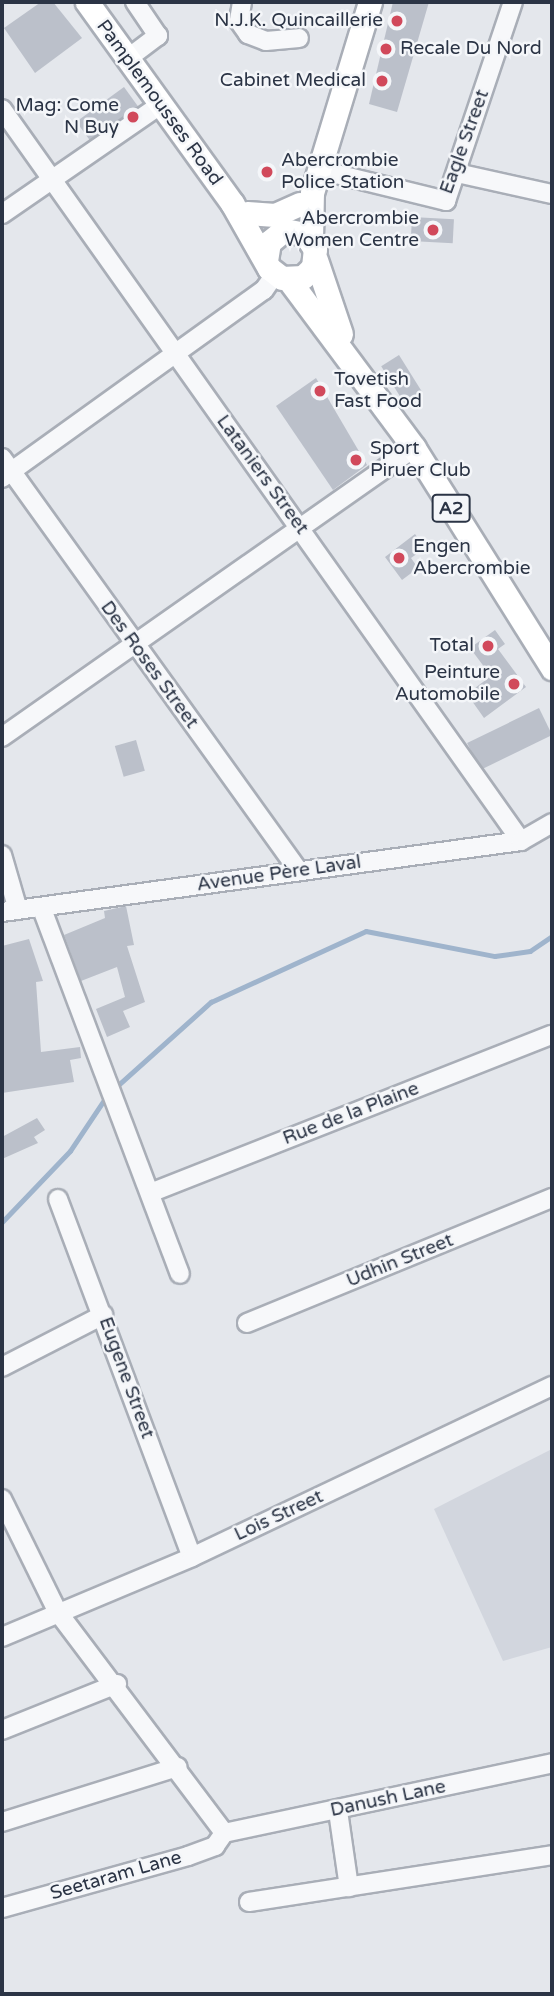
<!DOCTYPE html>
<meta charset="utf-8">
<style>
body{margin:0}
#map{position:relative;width:554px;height:1996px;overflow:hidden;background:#e4e7ec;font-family:"Varela Round",sans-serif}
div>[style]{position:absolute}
.built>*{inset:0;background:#d2d6de}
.stream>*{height:4.5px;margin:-2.25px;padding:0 2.25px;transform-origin:2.25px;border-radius:2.25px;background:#9fb4cc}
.building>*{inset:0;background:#bbc0ca;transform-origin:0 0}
.roads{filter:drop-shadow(2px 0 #a9aeb7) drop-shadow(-2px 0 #a9aeb7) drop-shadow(0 2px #a9aeb7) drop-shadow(0 -2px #a9aeb7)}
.minor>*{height:18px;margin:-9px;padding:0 9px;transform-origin:9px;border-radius:9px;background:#f7f8fa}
.major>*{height:23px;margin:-11.5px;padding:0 11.5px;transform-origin:11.5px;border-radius:11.5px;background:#fff}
.dots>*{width:19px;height:19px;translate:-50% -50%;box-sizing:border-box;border:4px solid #f4f6f9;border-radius:50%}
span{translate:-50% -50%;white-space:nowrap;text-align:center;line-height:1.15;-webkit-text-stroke:5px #f4f6f9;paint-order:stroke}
.shield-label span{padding:2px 5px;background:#f4f6f9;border:2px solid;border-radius:5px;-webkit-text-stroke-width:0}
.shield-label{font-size:18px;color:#2b3445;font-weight:700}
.poi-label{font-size:19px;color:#2b3445}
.right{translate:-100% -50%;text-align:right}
.left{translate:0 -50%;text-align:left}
.street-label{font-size:19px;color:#2b3445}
.frame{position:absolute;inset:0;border:4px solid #2b3445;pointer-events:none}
</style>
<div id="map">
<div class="built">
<i style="clip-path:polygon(552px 1449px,552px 1647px,503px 1661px,434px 1509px)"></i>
</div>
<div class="stream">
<i style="left:115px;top:1088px;width:129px;rotate:-41.9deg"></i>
<i style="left:211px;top:1002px;width:170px;rotate:-24.6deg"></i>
<i style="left:366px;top:931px;width:131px;rotate:11deg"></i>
<i style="left:495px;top:956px;width:35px;rotate:-8deg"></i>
<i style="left:530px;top:951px;width:27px;rotate:-34deg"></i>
<i style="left:2px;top:1222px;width:98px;rotate:-46.2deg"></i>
<i style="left:70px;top:1151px;width:69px;rotate:-56.3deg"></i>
</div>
<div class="building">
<i style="clip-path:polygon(41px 2px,53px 2px,82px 38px,35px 73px,4px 28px)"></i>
<i style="clip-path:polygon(393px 2px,429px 2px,397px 112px,369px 104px)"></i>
<i style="left:124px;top:87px;width:24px;height:59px;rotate:54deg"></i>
<i style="left:412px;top:217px;width:42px;height:24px;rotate:3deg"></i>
<i style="left:399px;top:355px;width:44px;height:21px;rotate:58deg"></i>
<i style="clip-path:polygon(316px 378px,367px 465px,333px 490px,276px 406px)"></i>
<i style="clip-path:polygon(415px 534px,425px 548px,411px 558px,418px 568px,402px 580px,385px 557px)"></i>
<i style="clip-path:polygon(495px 630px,505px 644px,498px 649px,526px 687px,484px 718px,467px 694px,491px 676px,470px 648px)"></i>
<i style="left:539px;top:708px;width:30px;height:80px;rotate:64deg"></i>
<i style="left:136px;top:740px;width:32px;height:22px;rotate:74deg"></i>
<i style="clip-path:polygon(126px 906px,134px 945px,127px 946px,145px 1002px,123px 1011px,130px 1027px,107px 1037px,96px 1009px,125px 997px,117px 967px,81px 981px,64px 935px,105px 918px,104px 911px)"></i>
<i style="clip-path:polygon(29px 939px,43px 981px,36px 982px,41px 1052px,80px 1047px,81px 1058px,70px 1060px,74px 1082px,2px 1093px,2px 946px)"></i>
<i style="clip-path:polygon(37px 1118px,45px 1130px,34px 1137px,38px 1143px,2px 1159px,2px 1137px)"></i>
</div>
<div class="roads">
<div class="minor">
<i style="left:242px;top:2px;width:19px;rotate:99deg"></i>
<i style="left:239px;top:21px;width:16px;rotate:55deg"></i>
<i style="left:248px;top:34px;width:19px;rotate:21deg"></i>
<i style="left:266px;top:41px;width:33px;rotate:-5deg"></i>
<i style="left:127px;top:59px;width:39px;rotate:-37deg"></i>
<i style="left:158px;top:36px;width:41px;rotate:-124.1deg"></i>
<i style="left:2px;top:109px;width:897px;rotate:54.66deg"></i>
<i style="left:320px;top:170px;width:130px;rotate:13.8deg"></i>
<i style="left:446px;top:201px;width:210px;rotate:-71.4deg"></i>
<i style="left:457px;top:173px;width:97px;rotate:12.5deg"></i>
<i style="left:2px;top:214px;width:192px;rotate:-34.6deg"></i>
<i style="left:2px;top:458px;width:507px;rotate:54.3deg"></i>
<i style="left:2px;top:478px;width:322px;rotate:-35.7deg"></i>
<i style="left:264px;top:290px;width:19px;rotate:-55deg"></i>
<i style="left:2px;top:737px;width:503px;rotate:-35.05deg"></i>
<i style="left:2px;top:855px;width:57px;rotate:73.8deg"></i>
<i style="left:42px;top:909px;width:390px;rotate:69.3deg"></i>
<i style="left:2px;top:912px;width:524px;rotate:-7.79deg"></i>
<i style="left:521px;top:841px;width:36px;rotate:-30deg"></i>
<i style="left:150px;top:1193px;width:432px;rotate:-21.5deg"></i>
<i style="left:58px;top:1199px;width:382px;rotate:69.5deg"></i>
<i style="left:247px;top:1323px;width:330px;rotate:-22.3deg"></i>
<i style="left:2px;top:1367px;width:114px;rotate:-27.2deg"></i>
<i style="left:2px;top:1499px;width:125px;rotate:63.8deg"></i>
<i style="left:57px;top:1611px;width:278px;rotate:53deg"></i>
<i style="left:2px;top:1637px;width:206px;rotate:-22.8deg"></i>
<i style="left:192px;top:1557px;width:399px;rotate:-25.4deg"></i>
<i style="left:2px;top:1730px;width:124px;rotate:-21.8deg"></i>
<i style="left:338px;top:1811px;width:77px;rotate:81.8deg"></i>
<i style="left:2px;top:1822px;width:184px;rotate:-17.4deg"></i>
<i style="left:224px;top:1833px;width:335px;rotate:-12deg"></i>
<i style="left:249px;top:1902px;width:307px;rotate:-8.8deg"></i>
<i style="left:2px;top:1908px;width:193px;rotate:-15.6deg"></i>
<i style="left:188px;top:1856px;width:29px;rotate:-20deg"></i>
<i style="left:215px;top:1846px;width:16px;rotate:-55deg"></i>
</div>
<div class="major">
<i style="left:87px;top:2px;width:248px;rotate:54.2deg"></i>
<i style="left:232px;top:203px;width:75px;rotate:60.4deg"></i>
<i style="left:269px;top:268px;width:16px;rotate:38deg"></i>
<i style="left:282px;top:278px;width:21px;rotate:-3deg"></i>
<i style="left:303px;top:277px;width:14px;rotate:-45deg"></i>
<i style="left:313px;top:267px;width:18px;rotate:-84deg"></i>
<i style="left:315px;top:249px;width:18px;rotate:-124deg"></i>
<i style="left:305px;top:234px;width:21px;rotate:-169deg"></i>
<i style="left:284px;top:230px;width:19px;rotate:141deg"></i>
<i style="left:269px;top:242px;width:19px;rotate:99deg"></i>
<i style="left:247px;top:213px;width:28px;rotate:4deg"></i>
<i style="left:275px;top:215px;width:27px;rotate:-24deg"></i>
<i style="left:311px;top:239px;width:46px;rotate:-88.8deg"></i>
<i style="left:312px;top:193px;width:200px;rotate:-73.1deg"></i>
<i style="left:316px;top:260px;width:78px;rotate:71.3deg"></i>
<i style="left:289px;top:280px;width:209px;rotate:53.3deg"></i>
<i style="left:414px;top:448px;width:260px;rotate:57.9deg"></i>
</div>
</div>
<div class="dots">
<i style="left:397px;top:21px;background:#d1495b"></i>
<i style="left:386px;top:49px;background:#d1495b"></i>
<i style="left:382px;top:81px;background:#d1495b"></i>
<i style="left:133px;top:117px;background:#d1495b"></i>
<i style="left:267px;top:172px;background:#d1495b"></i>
<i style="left:433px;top:230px;background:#d1495b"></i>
<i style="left:320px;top:391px;background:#d1495b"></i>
<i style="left:356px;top:460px;background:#d1495b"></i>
<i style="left:399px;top:558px;background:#d1495b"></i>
<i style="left:488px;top:646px;background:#d1495b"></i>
<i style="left:514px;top:684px;background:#d1495b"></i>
</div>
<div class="shield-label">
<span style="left:451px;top:508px">A2</span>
</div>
<div class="poi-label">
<span class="right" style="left:383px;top:21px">N.J.K. Quincaillerie</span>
<span class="left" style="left:400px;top:49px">Recale Du Nord</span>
<span class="right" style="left:366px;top:81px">Cabinet Medical</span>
<span class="right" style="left:119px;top:117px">Mag: Come<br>N Buy</span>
<span class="left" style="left:281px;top:172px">Abercrombie<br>Police Station</span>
<span class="right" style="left:419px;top:230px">Abercrombie<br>Women Centre</span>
<span class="left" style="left:334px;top:391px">Tovetish<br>Fast Food</span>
<span class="left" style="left:370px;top:460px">Sport<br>Piruer Club</span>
<span class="left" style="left:413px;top:558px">Engen<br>Abercrombie</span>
<span class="right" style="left:474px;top:646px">Total</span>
<span class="right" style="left:500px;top:684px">Peinture<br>Automobile</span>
</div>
<div class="street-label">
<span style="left:159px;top:103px;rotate:54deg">Pamplemousses Road</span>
<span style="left:465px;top:142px;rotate:-70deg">Eagle Street</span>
<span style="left:262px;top:475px;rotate:54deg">Lataniers Street</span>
<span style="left:149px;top:665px;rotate:54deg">Des Roses Street</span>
<span style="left:279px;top:874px;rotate:-8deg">Avenue Père Laval</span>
<span style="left:351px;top:1114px;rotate:-21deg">Rue de la Plaine</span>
<span style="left:400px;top:1261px;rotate:-22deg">Udhin Street</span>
<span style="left:126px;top:1378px;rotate:70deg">Eugene Street</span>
<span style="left:279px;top:1516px;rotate:-25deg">Lois Street</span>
<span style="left:388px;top:1799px;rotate:-12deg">Danush Lane</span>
<span style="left:116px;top:1876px;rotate:-16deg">Seetaram Lane</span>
</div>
<div class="frame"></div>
</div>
